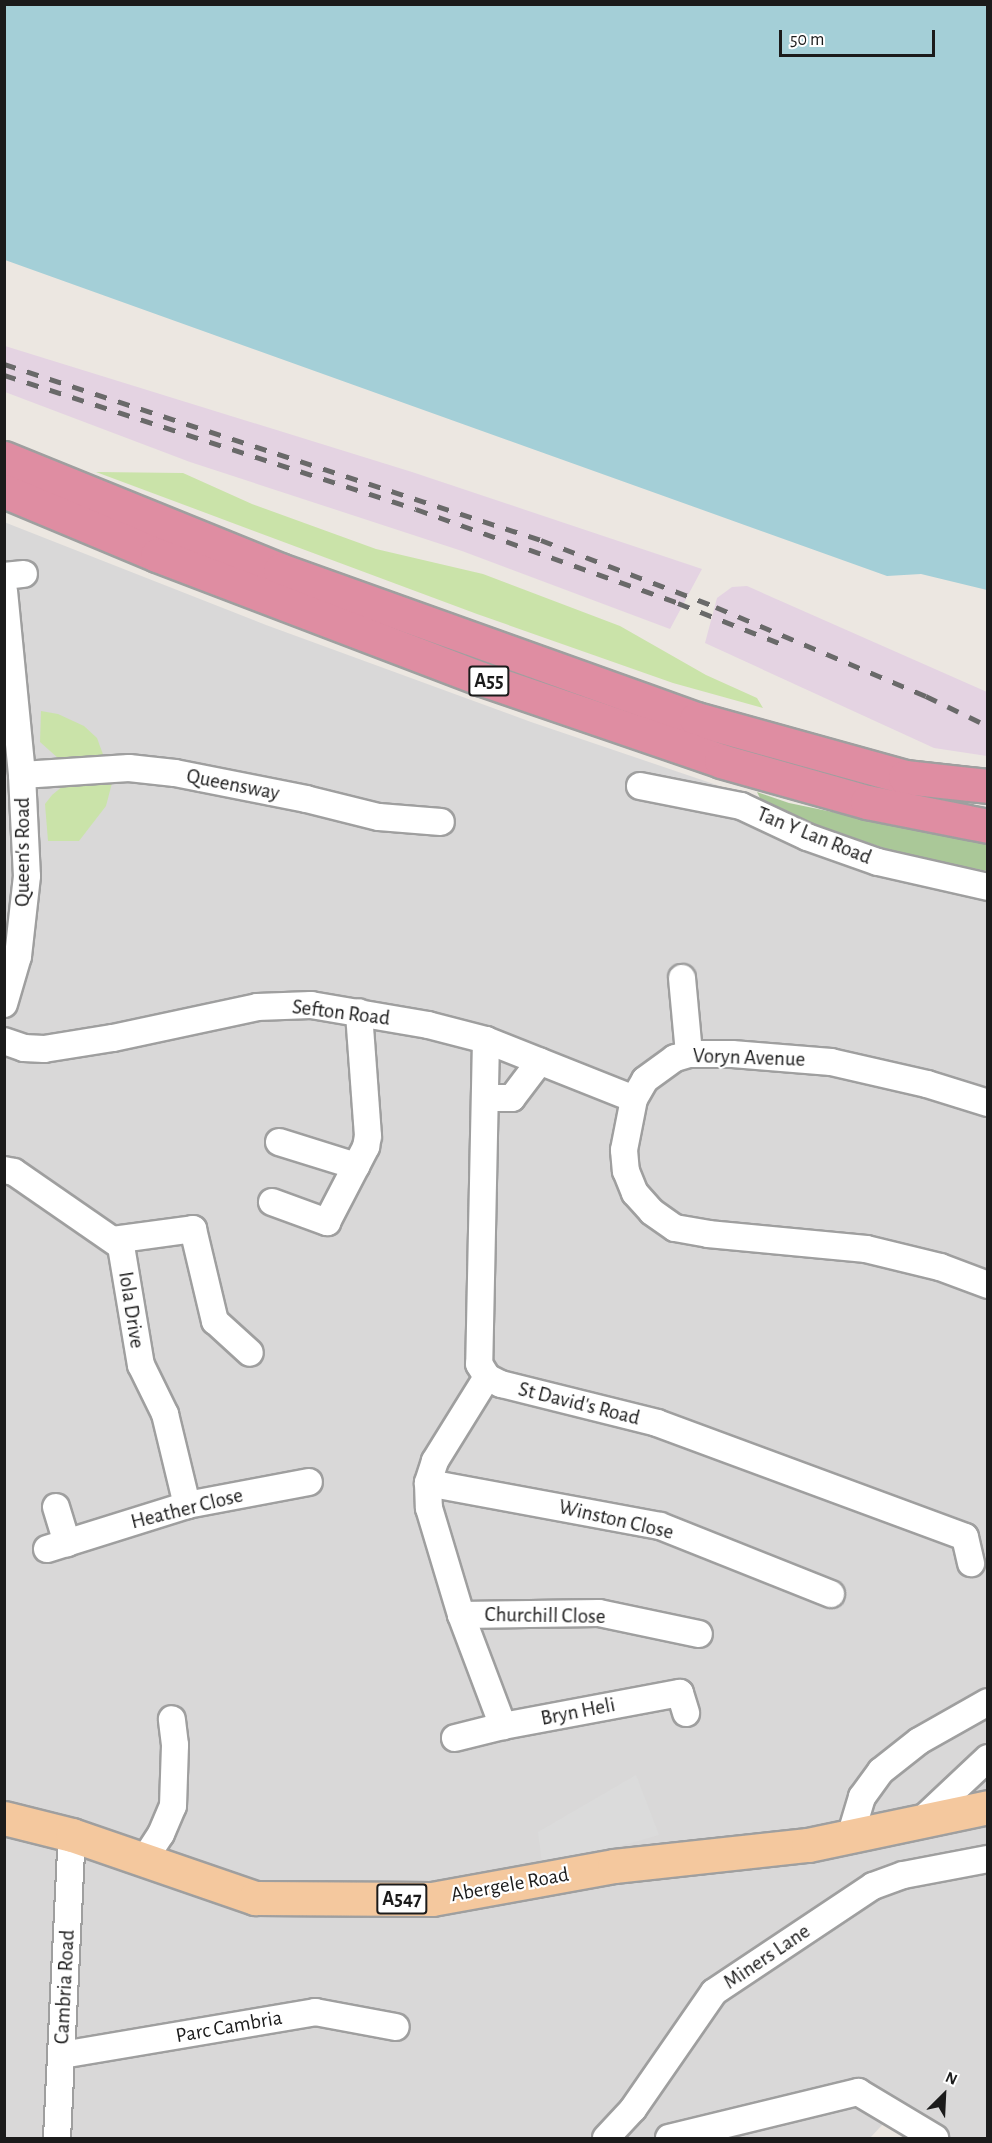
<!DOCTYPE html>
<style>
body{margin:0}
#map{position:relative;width:992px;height:2143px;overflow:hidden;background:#ece7e1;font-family:"Alegreya Sans",sans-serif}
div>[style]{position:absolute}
.residential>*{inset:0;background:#d9d8d8}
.industrial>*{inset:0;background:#e4d3e2}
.grass>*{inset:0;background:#cae3a9}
.forest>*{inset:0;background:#aac898}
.parking>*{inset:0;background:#dbdbdb}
.water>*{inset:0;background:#a4cfd7}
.roads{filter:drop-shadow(2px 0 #9f9f9f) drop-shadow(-2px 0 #9f9f9f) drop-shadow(0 2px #9f9f9f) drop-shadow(0 -2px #9f9f9f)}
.minor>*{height:26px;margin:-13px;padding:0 13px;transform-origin:13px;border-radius:13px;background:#fff}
.major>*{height:33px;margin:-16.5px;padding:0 16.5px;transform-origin:16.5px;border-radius:16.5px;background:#f4c89e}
.highway>*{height:33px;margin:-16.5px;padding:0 16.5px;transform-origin:16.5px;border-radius:16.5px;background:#df8da2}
.rail>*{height:4.5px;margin-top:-2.25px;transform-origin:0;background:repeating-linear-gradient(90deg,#696969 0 12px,transparent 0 24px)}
span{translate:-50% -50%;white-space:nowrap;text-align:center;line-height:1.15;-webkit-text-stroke:4.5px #fff;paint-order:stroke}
.shield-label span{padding:2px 4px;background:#fff;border:2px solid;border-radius:4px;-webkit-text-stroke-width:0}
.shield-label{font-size:20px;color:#1b1b1b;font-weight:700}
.street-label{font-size:21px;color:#1b1b1b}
.frame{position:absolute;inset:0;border:6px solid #1b1b1b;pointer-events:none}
.north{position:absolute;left:914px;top:2065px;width:60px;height:60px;-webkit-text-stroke:4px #fff;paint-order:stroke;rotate:24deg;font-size:16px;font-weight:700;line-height:24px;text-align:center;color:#1b1b1b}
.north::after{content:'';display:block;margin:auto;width:21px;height:27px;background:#1b1b1b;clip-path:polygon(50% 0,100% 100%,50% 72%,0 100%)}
.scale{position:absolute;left:779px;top:30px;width:156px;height:27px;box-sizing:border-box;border:3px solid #1b1b1b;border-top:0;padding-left:8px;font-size:18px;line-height:21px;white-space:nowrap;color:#1b1b1b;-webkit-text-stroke:4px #fff;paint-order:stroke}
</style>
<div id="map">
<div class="residential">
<i style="clip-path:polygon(4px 522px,266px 625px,531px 722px,761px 800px,821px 827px,905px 855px,987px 871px,987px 2138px,920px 2138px,902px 2128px,884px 2123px,870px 2138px,5px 2138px)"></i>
</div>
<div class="industrial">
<i style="clip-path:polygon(5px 346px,412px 472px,702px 569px,670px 629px,462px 551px,190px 462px,5px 392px)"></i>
<i style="clip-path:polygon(747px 586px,987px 692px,987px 756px,934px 748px,705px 643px,717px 598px,732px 587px)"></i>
</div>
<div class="grass">
<i style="clip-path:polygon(96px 472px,183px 473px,252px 504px,376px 549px,483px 574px,620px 626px,706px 675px,757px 698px,763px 708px,673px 683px,477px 614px)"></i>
<i style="clip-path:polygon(41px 711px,58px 714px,84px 726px,97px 738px,104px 757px,59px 759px,40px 742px)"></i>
<i style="clip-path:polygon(112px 783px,106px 806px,79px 841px,48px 841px,45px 804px,52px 795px,63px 786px)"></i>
</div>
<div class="forest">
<i style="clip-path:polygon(757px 792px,789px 803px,987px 844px,987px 871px,905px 855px,821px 827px,761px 800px)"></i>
</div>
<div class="parking">
<i style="clip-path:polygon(636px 1775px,659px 1835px,606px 1850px,542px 1862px,538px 1832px)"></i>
</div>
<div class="water">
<i style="clip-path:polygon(4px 5px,987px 5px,987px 590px,921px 574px,887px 576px,5px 260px)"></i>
</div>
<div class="roads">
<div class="minor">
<i style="left:4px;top:576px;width:20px;rotate:-6deg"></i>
<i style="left:4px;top:591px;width:185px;rotate:84.4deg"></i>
<i style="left:22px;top:775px;width:101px;rotate:87.2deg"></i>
<i style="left:27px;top:876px;width:81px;rotate:96.4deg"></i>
<i style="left:18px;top:956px;width:50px;rotate:106.3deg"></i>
<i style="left:22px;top:775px;width:107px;rotate:-3.7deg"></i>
<i style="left:129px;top:768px;width:46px;rotate:6.2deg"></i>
<i style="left:175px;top:773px;width:134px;rotate:11.2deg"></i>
<i style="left:306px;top:799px;width:75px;rotate:13.9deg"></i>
<i style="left:379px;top:817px;width:62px;rotate:4.6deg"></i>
<i style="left:640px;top:786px;width:103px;rotate:11.2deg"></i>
<i style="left:741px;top:806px;width:73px;rotate:25.2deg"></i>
<i style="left:807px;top:837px;width:75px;rotate:19.4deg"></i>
<i style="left:878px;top:862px;width:113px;rotate:12.8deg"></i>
<i style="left:682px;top:978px;width:76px;rotate:84.7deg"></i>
<i style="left:486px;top:1040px;width:324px;rotate:91.2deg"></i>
<i style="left:479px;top:1364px;width:15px;rotate:58deg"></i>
<i style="left:487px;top:1377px;width:16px;rotate:27deg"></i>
<i style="left:501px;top:1384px;width:161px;rotate:14deg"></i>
<i style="left:657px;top:1423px;width:328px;rotate:20.3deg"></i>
<i style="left:965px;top:1537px;width:27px;rotate:77deg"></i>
<i style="left:4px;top:1041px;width:21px;rotate:19deg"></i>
<i style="left:24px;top:1048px;width:20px;rotate:3deg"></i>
<i style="left:44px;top:1049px;width:70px;rotate:-9.1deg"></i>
<i style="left:113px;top:1038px;width:147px;rotate:-12.1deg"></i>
<i style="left:257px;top:1007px;width:54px;rotate:-2.1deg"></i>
<i style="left:311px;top:1005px;width:119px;rotate:9.7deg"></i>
<i style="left:428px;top:1025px;width:60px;rotate:14.5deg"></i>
<i style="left:486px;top:1040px;width:159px;rotate:21.7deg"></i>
<i style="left:485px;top:1098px;width:27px"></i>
<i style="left:512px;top:1098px;width:46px;rotate:-52.9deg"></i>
<i style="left:988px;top:1103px;width:64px;rotate:-162.7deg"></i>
<i style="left:927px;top:1084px;width:98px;rotate:-167.1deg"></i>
<i style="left:831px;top:1062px;width:99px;rotate:-175.4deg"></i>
<i style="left:732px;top:1054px;width:43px;rotate:180deg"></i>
<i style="left:689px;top:1054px;width:15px;rotate:164deg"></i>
<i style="left:675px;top:1058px;width:37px;rotate:144deg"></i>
<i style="left:645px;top:1080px;width:22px;rotate:120deg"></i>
<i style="left:634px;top:1099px;width:52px;rotate:101.1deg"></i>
<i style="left:624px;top:1150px;width:21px;rotate:85deg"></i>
<i style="left:626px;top:1171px;width:24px;rotate:68deg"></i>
<i style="left:635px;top:1193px;width:25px;rotate:48deg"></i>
<i style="left:652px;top:1212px;width:28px;rotate:35deg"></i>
<i style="left:675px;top:1228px;width:34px;rotate:10deg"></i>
<i style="left:708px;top:1234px;width:159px;rotate:5.4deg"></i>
<i style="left:866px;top:1249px;width:76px;rotate:13.7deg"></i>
<i style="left:940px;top:1267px;width:51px;rotate:20.6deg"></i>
<i style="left:279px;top:1142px;width:81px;rotate:17.3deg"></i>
<i style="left:4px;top:1170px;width:10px;rotate:11deg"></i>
<i style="left:14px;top:1172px;width:130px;rotate:34.7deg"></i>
<i style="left:121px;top:1246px;width:121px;rotate:80.5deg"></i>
<i style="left:141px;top:1365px;width:55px;rotate:63.9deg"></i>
<i style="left:165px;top:1414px;width:94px;rotate:76.4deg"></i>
<i style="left:272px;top:1202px;width:59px;rotate:20deg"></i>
<i style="left:327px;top:1222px;width:85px;rotate:-62.5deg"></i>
<i style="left:366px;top:1147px;width:11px;rotate:-80deg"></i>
<i style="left:368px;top:1136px;width:124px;rotate:-94.2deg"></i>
<i style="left:113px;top:1240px;width:81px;rotate:-7.8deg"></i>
<i style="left:193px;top:1229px;width:95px;rotate:76.6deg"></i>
<i style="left:215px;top:1321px;width:47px;rotate:42.4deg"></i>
<i style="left:487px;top:1377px;width:99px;rotate:121.8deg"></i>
<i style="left:435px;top:1461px;width:23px;rotate:108deg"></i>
<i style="left:428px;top:1483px;width:25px;rotate:88deg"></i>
<i style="left:429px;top:1508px;width:112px;rotate:73.3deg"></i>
<i style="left:461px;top:1615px;width:119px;rotate:69.3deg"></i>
<i style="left:428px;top:1483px;width:236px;rotate:10.5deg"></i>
<i style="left:660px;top:1526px;width:184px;rotate:21.7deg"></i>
<i style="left:56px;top:1507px;width:38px;rotate:73deg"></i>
<i style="left:47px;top:1549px;width:147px;rotate:-17.4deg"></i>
<i style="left:187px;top:1505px;width:124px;rotate:-10.7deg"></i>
<i style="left:461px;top:1615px;width:138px;rotate:-0.8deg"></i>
<i style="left:599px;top:1613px;width:102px;rotate:11.9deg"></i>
<i style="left:455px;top:1738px;width:49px;rotate:-14deg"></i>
<i style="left:503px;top:1726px;width:180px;rotate:-10.6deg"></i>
<i style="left:680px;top:1693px;width:21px;rotate:73deg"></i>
<i style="left:923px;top:1819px;width:89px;rotate:-43.2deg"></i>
<i style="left:850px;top:1837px;width:42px;rotate:-73.3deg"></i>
<i style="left:862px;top:1797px;width:32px;rotate:-54deg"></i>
<i style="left:881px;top:1771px;width:48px;rotate:-38.3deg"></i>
<i style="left:919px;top:1741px;width:79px;rotate:-29.5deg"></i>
<i style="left:144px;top:1860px;width:31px;rotate:-57deg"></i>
<i style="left:161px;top:1834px;width:30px;rotate:-67deg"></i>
<i style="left:173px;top:1806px;width:61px;rotate:-88.1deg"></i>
<i style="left:175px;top:1745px;width:26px;rotate:-97deg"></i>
<i style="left:62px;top:2055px;width:257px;rotate:-9.6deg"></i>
<i style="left:315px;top:2012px;width:82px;rotate:10.5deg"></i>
<i style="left:57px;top:2138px;width:303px;rotate:-87.2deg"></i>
<i style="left:606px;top:2138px;width:40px;rotate:-47deg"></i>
<i style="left:633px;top:2109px;width:142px;rotate:-55.3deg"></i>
<i style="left:714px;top:1992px;width:191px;rotate:-33.7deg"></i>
<i style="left:873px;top:1886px;width:32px;rotate:-20deg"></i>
<i style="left:903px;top:1875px;width:86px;rotate:-10.7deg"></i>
<i style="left:669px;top:2138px;width:195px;rotate:-13.7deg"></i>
<i style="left:858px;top:2092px;width:90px;rotate:30.9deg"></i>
</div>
<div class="major">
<i style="left:4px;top:1818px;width:70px;rotate:14deg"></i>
<i style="left:72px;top:1835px;width:194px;rotate:19deg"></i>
<i style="left:255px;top:1898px;width:177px;rotate:0.3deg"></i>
<i style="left:432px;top:1899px;width:185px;rotate:-10.3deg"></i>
<i style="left:614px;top:1866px;width:195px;rotate:-6.2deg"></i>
<i style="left:808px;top:1845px;width:184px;rotate:-11.9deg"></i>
</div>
<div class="highway">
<i style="left:4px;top:458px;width:298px;rotate:22.1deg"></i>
<i style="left:280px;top:570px;width:442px;rotate:19.7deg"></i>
<i style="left:696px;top:719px;width:217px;rotate:15.5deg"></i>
<i style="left:905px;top:777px;width:83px;rotate:6.2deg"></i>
<i style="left:4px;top:491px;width:166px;rotate:22.7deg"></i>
<i style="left:157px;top:555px;width:348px;rotate:20.9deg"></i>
<i style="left:482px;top:679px;width:253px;rotate:18.9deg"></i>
<i style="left:721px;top:761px;width:152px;rotate:15.7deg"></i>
<i style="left:867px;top:802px;width:123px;rotate:11.2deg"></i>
</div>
</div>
<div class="rail">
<i style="left:4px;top:364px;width:565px;rotate:18.15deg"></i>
<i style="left:541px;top:540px;width:187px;rotate:20.9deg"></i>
<i style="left:716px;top:607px;width:228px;rotate:23deg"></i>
<i style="left:926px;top:696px;width:69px;rotate:25.8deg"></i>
<i style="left:4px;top:375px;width:433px;rotate:18deg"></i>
<i style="left:416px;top:509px;width:278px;rotate:19.7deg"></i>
<i style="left:678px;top:603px;width:114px;rotate:21.6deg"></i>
</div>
<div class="shield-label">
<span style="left:489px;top:681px">A55</span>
<span style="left:402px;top:1899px">A547</span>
</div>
<div class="street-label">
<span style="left:233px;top:785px;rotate:11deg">Queensway</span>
<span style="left:814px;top:836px;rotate:22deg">Tan Y Lan Road</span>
<span style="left:23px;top:852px;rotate:-90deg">Queen's Road</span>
<span style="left:341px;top:1013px;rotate:7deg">Sefton Road</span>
<span style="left:749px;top:1058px;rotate:2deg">Voryn Avenue</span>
<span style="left:131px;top:1310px;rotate:81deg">Iola Drive</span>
<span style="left:579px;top:1404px;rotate:14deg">St David's Road</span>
<span style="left:187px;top:1509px;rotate:-14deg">Heather Close</span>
<span style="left:616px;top:1520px;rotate:13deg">Winston Close</span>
<span style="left:545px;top:1616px;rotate:1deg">Churchill Close</span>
<span style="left:578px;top:1712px;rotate:-11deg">Bryn Heli</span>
<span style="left:510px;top:1885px;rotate:-10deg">Abergele Road</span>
<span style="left:767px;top:1957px;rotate:-34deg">Miners Lane</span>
<span style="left:65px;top:1987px;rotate:-87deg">Cambria Road</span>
<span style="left:229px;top:2027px;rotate:-10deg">Parc Cambria</span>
</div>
<div class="frame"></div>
<div class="north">N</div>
<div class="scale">50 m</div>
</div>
